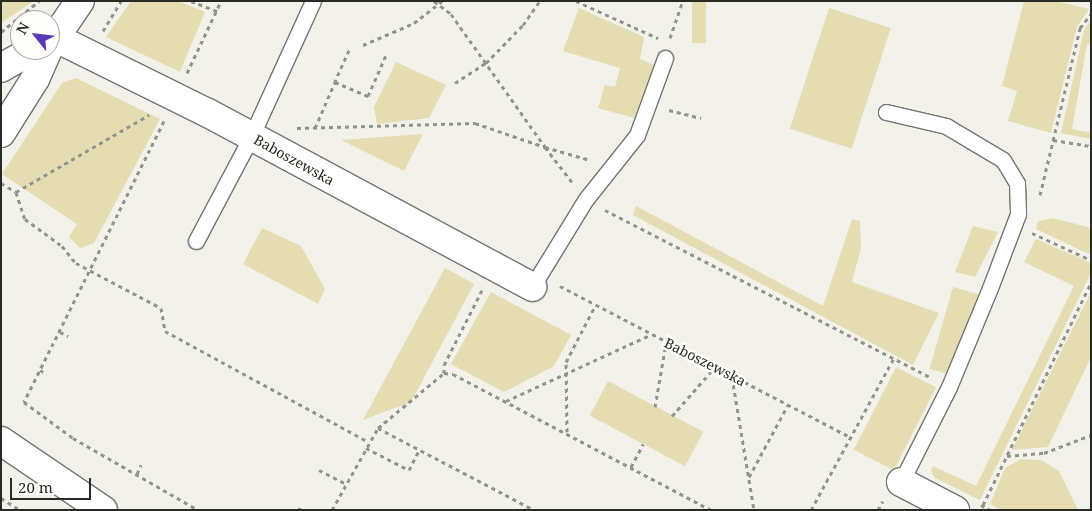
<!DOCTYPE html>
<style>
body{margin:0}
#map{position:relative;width:1092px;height:511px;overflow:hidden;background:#f2f1ea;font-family:"Noto Serif",serif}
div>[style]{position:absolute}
.green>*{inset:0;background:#e6dcb2;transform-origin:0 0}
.path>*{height:3px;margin-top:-1.5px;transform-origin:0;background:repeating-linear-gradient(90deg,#93938e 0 4px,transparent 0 8px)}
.roads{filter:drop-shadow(1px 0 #76746f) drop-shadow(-1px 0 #76746f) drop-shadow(0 1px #76746f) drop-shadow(0 -1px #76746f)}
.lane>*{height:15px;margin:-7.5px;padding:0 7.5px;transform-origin:7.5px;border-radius:7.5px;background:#fff}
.street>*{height:28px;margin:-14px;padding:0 14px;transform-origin:14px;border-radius:14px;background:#fff}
.secondary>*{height:28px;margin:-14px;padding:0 14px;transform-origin:14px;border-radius:14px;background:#fff}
span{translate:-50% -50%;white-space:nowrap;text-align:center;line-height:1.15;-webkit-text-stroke:5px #fffefa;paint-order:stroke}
.street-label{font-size:14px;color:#292926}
.frame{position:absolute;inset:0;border:2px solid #292926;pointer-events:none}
.north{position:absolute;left:10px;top:10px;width:50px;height:50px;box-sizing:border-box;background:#fffefa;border:1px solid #a9a9a5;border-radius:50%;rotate:299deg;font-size:14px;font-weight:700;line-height:20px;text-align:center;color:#292926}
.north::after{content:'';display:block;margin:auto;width:18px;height:22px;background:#593ab2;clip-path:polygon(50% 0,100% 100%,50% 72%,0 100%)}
.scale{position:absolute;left:10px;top:478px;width:81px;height:22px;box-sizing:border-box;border:2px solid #292926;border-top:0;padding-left:6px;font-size:15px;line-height:18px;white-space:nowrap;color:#292926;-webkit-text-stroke:4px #fffefa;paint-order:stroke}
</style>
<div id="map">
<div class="green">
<i style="clip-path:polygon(1px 1px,34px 1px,1px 23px)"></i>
<i style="clip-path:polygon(131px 1px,178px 1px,205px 12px,180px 72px,106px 37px)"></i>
<i style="left:692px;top:1px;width:14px;height:42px"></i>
<i style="clip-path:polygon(1024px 1px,1056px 1px,1089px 9px,1077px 27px,1051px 133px,1008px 121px,1017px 91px,1002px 86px)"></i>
<i style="clip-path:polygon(579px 8px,644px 37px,640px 59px,654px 65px,634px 118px,598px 108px,605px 85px,615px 87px,620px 68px,563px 51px)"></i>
<i style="left:829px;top:8px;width:65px;height:127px;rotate:18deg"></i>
<i style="clip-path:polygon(1091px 20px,1091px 45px,1087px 44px,1072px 129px,1091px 133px,1091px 139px,1061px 133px,1084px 30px)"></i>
<i style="clip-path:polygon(396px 62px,446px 85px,429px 118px,377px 124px,374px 107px)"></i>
<i style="clip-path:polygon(76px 78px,160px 119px,94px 243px,80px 248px,69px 237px,77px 224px,2px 174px,62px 83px)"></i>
<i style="clip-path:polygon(423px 134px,404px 171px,341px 140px)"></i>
<i style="clip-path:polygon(636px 206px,823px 306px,852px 219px,860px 221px,861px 248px,852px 282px,939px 313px,913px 365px,633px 215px)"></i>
<i style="clip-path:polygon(1053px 218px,1091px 228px,1091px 255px,1036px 229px,1038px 221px)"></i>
<i style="clip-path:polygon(973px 226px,998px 232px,975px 277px,955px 272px)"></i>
<i style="clip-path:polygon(262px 228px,301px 246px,325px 289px,318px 304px,243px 264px)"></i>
<i style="clip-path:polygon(1036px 239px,1091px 263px,1091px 273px,980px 500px,935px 478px,931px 471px,933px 466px,976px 486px,1074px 286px,1024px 262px)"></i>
<i style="clip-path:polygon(445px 268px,474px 284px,411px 402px,363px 420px)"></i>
<i style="left:953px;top:287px;width:29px;height:85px;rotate:16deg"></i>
<i style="clip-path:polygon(491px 292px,571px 335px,554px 366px,504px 392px,451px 364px)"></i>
<i style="clip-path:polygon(1091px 292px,1091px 357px,1048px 447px,1012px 450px)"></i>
<i style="left:896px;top:367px;width:45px;height:93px;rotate:27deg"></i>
<i style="left:608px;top:381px;width:108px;height:39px;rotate:28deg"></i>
<i style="clip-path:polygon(1021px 459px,1041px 460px,1059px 471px,1078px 510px,1001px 510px,990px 504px,1005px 468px)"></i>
</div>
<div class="path">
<i style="left:191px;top:1px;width:28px;rotate:21deg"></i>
<i style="left:434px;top:1px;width:21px;rotate:37deg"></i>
<i style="left:451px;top:14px;width:163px;rotate:54.7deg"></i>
<i style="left:545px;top:147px;width:47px;rotate:16.1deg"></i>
<i style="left:576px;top:1px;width:90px;rotate:24.3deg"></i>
<i style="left:103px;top:31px;width:35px;rotate:-59deg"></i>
<i style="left:1px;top:32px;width:49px;rotate:-39.2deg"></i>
<i style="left:670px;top:38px;width:39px;rotate:-71deg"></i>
<i style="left:363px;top:45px;width:56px;rotate:-23.3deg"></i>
<i style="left:414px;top:23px;width:36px;rotate:-38deg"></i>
<i style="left:349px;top:50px;width:35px;rotate:114deg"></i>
<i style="left:335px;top:82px;width:36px;rotate:23deg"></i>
<i style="left:368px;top:96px;width:45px;rotate:-66.3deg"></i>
<i style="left:187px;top:73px;width:80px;rotate:-64.7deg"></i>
<i style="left:455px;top:83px;width:37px;rotate:-33deg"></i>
<i style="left:486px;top:63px;width:53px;rotate:-45.8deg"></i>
<i style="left:523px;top:25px;width:29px;rotate:-55deg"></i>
<i style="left:669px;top:110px;width:33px;rotate:14deg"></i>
<i style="left:164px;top:121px;width:314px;rotate:116.5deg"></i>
<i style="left:24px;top:402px;width:61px;rotate:36.3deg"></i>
<i style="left:73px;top:438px;width:144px;rotate:29.9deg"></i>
<i style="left:297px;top:128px;width:178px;rotate:-1.6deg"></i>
<i style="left:475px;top:123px;width:74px;rotate:18.9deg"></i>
<i style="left:545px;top:147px;width:44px;rotate:52.4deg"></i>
<i style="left:315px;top:128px;width:50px;rotate:-66.5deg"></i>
<i style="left:1053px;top:140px;width:38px;rotate:9deg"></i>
<i style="left:1px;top:183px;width:17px;rotate:31deg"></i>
<i style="left:16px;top:192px;width:154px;rotate:-30.1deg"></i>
<i style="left:16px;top:192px;width:28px;rotate:72deg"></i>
<i style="left:25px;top:219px;width:46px;rotate:36.1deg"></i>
<i style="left:62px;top:246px;width:22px;rotate:51deg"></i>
<i style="left:76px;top:263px;width:96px;rotate:27.9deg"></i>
<i style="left:161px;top:308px;width:23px;rotate:80deg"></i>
<i style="left:165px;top:331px;width:232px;rotate:28.6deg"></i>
<i style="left:1040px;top:195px;width:172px;rotate:-76.5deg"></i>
<i style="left:1080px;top:28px;width:18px;rotate:-52deg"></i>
<i style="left:605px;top:210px;width:365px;rotate:27.2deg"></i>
<i style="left:1032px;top:233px;width:65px;rotate:24.6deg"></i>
<i style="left:560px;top:286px;width:329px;rotate:27.5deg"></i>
<i style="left:60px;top:332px;width:9px;rotate:27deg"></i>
<i style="left:40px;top:370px;width:8px;rotate:30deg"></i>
<i style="left:444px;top:373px;width:9px;rotate:6deg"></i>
<i style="left:453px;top:374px;width:292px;rotate:27.8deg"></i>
<i style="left:732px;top:377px;width:135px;rotate:80.6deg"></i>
<i style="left:506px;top:401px;width:158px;rotate:-24.6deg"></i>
<i style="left:655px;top:407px;width:65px;rotate:-80.2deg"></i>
<i style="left:672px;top:416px;width:65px;rotate:-48.7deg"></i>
<i style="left:378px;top:428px;width:176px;rotate:27.7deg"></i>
<i style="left:567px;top:432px;width:70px;rotate:-90.8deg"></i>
<i style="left:566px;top:362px;width:63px;rotate:-62.6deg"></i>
<i style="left:366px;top:448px;width:48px;rotate:27.1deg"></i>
<i style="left:409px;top:470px;width:22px;rotate:-63deg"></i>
<i style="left:1007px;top:456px;width:37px;rotate:-5deg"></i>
<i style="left:1044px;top:453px;width:50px;rotate:-21deg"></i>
<i style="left:631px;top:467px;width:26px;rotate:-62deg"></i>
<i style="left:319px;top:470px;width:30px;rotate:27deg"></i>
<i style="left:137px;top:474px;width:10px;rotate:-66deg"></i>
<i style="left:749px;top:477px;width:82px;rotate:-61.6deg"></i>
<i style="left:1px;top:498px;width:22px;rotate:32deg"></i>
<i style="left:981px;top:505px;width:10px;rotate:29deg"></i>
<i style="left:983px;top:505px;width:247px;rotate:-64.1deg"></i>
<i style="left:298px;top:508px;width:4px;rotate:27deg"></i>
<i style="left:332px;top:510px;width:94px;rotate:-60.7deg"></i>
<i style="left:378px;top:428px;width:86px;rotate:-39.8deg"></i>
<i style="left:444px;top:373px;width:8px;rotate:-90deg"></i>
<i style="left:444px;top:365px;width:84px;rotate:-63.1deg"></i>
<i style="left:811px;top:510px;width:173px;rotate:-61.4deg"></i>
<i style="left:878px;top:510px;width:10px;rotate:-61deg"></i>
</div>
<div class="roads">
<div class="lane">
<i style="left:886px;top:112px;width:62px;rotate:13.1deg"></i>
<i style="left:946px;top:126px;width:66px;rotate:30.8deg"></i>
<i style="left:1003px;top:160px;width:27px;rotate:59deg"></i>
<i style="left:1017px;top:183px;width:31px;rotate:88deg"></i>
<i style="left:1018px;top:214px;width:79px;rotate:110.7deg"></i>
<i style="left:990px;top:288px;width:107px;rotate:112.5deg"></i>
<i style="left:949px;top:387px;width:106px;rotate:116.8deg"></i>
<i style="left:196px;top:241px;width:118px;rotate:-62.1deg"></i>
<i style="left:251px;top:137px;width:149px;rotate:-65.5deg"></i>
<i style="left:532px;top:287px;width:103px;rotate:-58.5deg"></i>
<i style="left:586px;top:199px;width:82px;rotate:-51.4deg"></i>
<i style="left:637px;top:135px;width:82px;rotate:-70deg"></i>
</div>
<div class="street">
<i style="left:54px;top:37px;width:172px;rotate:26.3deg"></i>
<i style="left:208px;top:113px;width:368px;rotate:28.2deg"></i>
<i style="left:901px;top:482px;width:61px;rotate:27.4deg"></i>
</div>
<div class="secondary">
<i style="left:50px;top:45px;width:53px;rotate:-55.7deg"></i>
<i style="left:1px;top:68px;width:36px;rotate:-30deg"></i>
<i style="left:1px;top:133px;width:64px;rotate:-57.8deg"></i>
<i style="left:35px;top:79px;width:32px;rotate:-66deg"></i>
<i style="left:1px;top:441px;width:123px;rotate:34.1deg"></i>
</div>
</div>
<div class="street-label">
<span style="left:294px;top:160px;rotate:29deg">Baboszewska</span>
<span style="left:705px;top:362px;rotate:27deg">Baboszewska</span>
</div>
<div class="frame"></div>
<div class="north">N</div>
<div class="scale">20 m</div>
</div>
